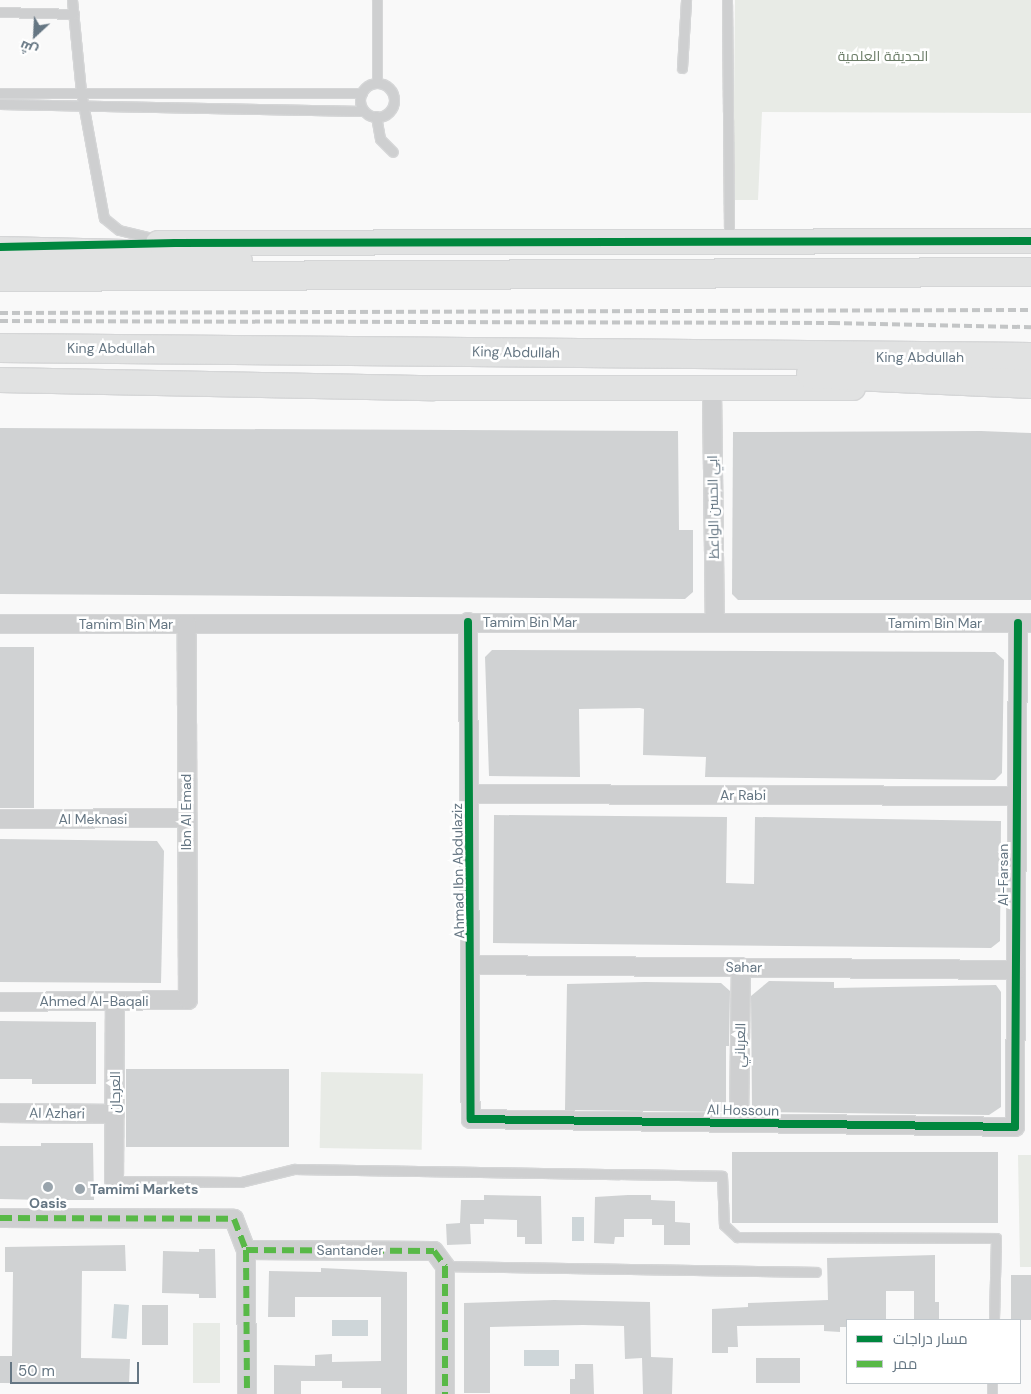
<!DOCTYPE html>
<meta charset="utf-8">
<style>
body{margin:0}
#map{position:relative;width:1031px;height:1394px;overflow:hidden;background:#f9f9f9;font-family:"DM Sans",Cairo,sans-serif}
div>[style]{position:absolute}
.green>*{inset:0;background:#e8ebe6;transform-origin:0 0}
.water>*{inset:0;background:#ced6d9;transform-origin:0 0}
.building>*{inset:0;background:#d0d2d3;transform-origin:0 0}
.roads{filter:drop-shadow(1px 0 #d5d6d7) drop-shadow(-1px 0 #d5d6d7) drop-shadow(0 1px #d5d6d7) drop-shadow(0 -1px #d5d6d7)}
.lane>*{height:9px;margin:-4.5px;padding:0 4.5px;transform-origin:4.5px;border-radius:4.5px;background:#cecfd0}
.lane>.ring{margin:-4.5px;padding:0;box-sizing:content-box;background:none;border:9px solid #cecfd0;border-radius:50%}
.street>*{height:18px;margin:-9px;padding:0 9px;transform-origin:9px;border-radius:9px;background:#cecfd0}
.secondary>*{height:24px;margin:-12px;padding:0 12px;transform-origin:12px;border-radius:12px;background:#e1e2e2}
.highway>*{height:28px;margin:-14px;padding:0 14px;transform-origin:14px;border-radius:14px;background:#e1e2e2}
.rail>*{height:4px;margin-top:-2px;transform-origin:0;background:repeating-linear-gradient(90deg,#c3c5c6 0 8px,transparent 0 12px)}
.quiet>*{height:6px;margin-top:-3px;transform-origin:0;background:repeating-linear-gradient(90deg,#58b947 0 12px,transparent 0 18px)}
.cycleway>*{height:8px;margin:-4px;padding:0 4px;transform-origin:4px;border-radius:4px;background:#00873e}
.dots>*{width:14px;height:14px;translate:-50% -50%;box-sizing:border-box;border:2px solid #fff;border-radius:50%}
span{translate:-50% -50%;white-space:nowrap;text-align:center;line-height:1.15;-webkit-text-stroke:5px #fff;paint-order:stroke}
.park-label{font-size:14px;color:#687a64}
.street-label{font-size:14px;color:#657683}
.poi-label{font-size:14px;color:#657683;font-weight:700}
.left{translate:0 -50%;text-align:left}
.legend{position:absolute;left:846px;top:1319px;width:175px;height:65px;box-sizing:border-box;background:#fff;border:1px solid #c1c8cd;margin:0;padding:6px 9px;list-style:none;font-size:15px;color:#657683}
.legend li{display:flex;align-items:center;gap:10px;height:25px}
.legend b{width:25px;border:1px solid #c1c8cd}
.north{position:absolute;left:10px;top:10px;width:50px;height:50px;-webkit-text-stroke:4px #fff;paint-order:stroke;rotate:205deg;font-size:14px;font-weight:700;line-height:20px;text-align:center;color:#657683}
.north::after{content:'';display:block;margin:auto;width:18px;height:22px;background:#657683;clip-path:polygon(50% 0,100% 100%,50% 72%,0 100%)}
.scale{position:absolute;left:10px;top:1362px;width:129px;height:22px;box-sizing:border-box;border:2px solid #657683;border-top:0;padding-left:6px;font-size:15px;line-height:18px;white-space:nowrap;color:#657683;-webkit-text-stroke:4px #fff;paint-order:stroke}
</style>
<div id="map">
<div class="green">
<i style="clip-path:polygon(735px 0,1031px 0,1031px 113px,762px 112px,758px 200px,733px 200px)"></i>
<i style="left:321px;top:1072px;width:102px;height:76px;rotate:1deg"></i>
<i style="clip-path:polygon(1018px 1155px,1031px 1155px,1031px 1267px,1020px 1267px)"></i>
<i style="left:193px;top:1323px;width:27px;height:60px"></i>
</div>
<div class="water">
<i style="left:572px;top:1217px;width:12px;height:24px"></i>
<i style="left:114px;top:1304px;width:15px;height:34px;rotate:4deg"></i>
<i style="left:332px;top:1320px;width:36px;height:16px"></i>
<i style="left:524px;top:1350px;width:35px;height:16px"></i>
</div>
<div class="building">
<i style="clip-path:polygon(0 428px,678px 431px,679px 530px,693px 530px,693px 592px,685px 599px,0 594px)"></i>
<i style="clip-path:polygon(981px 431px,1031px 433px,1031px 600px,738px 600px,732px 594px,733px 432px)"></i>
<i style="left:0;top:647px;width:34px;height:161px"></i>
<i style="clip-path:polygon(492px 650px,995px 652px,1004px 660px,1002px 773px,995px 780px,705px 777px,706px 757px,643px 755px,644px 709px,640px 708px,579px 709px,580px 777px,489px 776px,485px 657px)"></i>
<i style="clip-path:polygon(494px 815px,727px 817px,726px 883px,754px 884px,755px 817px,1001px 821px,1000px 941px,991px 948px,493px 943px)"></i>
<i style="clip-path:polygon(0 839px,157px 841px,164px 851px,161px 983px,0 982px)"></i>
<i style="clip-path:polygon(769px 981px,834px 982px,834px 988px,996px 985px,1001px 992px,1001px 1107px,989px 1115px,757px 1112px,752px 1107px,751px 996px)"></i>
<i style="clip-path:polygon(645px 982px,721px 983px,730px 991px,729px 1046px,726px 1046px,726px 1112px,565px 1110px,567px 984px)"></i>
<i style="clip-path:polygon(0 1021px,96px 1022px,96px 1084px,32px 1084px,32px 1079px,0 1079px)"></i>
<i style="left:289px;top:1069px;width:78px;height:163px;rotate:90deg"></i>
<i style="clip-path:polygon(41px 1143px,93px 1143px,94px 1200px,64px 1200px,64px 1204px,42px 1204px,42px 1200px,0 1199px,0 1146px,41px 1146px)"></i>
<i style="left:732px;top:1152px;width:266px;height:71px"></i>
<i style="clip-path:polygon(484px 1195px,541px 1196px,542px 1244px,525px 1244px,525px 1237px,517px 1237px,517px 1220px,484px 1219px,484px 1224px,470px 1224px,471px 1244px,447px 1245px,446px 1224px,460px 1223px,461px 1200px,484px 1200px)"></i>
<i style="clip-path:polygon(628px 1195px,651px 1195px,651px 1200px,675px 1201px,675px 1222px,690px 1223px,690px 1245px,664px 1245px,664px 1225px,652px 1225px,652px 1219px,624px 1219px,624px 1237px,615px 1237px,614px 1244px,594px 1243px,595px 1197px)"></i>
<i style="clip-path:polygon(125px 1245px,126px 1271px,82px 1271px,81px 1358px,130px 1359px,129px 1384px,0 1383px,0 1356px,12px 1356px,13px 1272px,5px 1272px,5px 1247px)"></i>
<i style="clip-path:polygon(199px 1249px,215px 1249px,216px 1298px,199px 1298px,199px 1294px,162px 1293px,163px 1251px,199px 1252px)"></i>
<i style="clip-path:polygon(935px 1255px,935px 1302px,939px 1302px,939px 1319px,914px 1319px,914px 1291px,886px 1291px,886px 1320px,847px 1320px,847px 1327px,840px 1327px,840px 1332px,824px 1331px,824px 1325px,737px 1326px,738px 1347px,728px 1347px,728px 1353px,712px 1353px,712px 1309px,748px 1307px,748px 1303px,828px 1300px,827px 1258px)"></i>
<i style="clip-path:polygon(321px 1268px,407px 1272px,407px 1394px,381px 1394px,381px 1388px,342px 1388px,342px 1381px,301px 1381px,301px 1394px,274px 1394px,274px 1365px,315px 1366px,315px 1355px,332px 1354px,332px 1362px,381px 1361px,381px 1297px,295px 1297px,295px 1317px,268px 1317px,269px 1271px,321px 1272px)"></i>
<i style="left:1011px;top:1275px;width:20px;height:45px"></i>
<i style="clip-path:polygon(554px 1300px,650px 1302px,651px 1357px,673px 1358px,672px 1394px,643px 1394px,642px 1358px,625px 1359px,624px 1326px,583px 1325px,490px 1327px,490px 1393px,464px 1393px,464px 1303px)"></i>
<i style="left:142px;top:1305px;width:26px;height:40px"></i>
<i style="left:756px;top:1358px;width:44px;height:25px"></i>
<i style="clip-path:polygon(575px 1364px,593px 1364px,594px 1394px,570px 1394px,570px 1379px,575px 1379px)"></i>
</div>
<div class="roads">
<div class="lane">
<i style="left:72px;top:0;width:92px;rotate:84.4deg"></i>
<i style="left:81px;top:92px;width:128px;rotate:79.7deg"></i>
<i style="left:104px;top:218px;width:19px;rotate:39deg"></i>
<i style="left:119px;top:230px;width:42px;rotate:13.7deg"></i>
<i style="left:377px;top:0;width:83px;rotate:90deg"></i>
<i style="left:727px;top:0;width:240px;rotate:89.5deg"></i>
<i style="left:0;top:12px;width:74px;rotate:1.5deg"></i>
<i style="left:682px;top:68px;width:68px;rotate:-86.6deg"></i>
<i class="ring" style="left:360px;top:83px;width:25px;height:25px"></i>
<i style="left:0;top:93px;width:362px"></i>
<i style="left:0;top:104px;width:363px;rotate:1.1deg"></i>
<i style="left:376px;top:116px;width:23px;rotate:80deg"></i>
<i style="left:380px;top:139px;width:18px;rotate:45deg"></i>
<i style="left:114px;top:1181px;width:127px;rotate:0.5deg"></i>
<i style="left:241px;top:1182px;width:55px;rotate:-13.8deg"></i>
<i style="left:294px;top:1169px;width:428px;rotate:0.9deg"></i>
<i style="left:722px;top:1176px;width:49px;rotate:87.7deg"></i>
<i style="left:724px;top:1225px;width:18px;rotate:43deg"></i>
<i style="left:737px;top:1237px;width:259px;rotate:0.2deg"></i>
<i style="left:996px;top:1238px;width:82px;rotate:91.4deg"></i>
<i style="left:445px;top:1266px;width:371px;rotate:0.9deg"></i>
<i style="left:992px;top:1394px;width:11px;rotate:-90deg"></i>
</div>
<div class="street">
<i style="left:712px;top:390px;width:233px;rotate:89.3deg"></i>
<i style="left:468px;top:622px;width:497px;rotate:89.7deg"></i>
<i style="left:471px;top:1119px;width:544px;rotate:0.84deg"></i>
<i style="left:1015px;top:1127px;width:504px;rotate:-89.66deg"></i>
<i style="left:0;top:624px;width:1031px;rotate:-0.06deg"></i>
<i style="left:470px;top:794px;width:545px;rotate:0.21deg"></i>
<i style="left:0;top:819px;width:186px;rotate:-0.3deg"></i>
<i style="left:472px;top:965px;width:544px;rotate:0.53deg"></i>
<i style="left:0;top:1002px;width:188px;rotate:-0.6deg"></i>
<i style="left:188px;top:1000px;width:376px;rotate:-90.2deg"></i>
<i style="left:0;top:1113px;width:115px;rotate:0.5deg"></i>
<i style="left:739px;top:1123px;width:156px;rotate:-89.3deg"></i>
<i style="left:114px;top:1181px;width:179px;rotate:-89.7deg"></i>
<i style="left:0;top:1218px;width:234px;rotate:0.2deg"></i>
<i style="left:234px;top:1219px;width:33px;rotate:69deg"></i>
<i style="left:246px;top:1250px;width:144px;rotate:89.6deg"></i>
<i style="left:246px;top:1250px;width:188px;rotate:0.3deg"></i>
<i style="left:434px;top:1251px;width:19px;rotate:54deg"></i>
<i style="left:445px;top:1266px;width:128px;rotate:90deg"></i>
</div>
<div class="secondary">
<i style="left:158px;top:243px;width:873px;rotate:-0.13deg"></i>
<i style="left:0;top:380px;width:432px;rotate:1.1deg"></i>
<i style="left:432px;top:388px;width:421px"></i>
</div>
<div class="highway">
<i style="left:0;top:251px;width:165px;rotate:1.4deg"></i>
<i style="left:165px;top:255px;width:73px;rotate:4.7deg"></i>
<i style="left:0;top:277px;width:1031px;rotate:-0.28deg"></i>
<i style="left:0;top:348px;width:1031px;rotate:0.5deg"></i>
<i style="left:811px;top:374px;width:220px;rotate:2.6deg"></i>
</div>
</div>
<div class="rail">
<i style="left:0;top:313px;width:1031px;rotate:-0.17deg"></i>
<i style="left:0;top:321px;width:832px;rotate:0.14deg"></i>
<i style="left:832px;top:323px;width:199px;rotate:1.2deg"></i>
</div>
<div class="quiet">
<i style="left:0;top:1218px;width:234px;rotate:0.2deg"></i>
<i style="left:234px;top:1219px;width:33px;rotate:69deg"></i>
<i style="left:246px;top:1250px;width:144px;rotate:89.6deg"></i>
<i style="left:246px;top:1250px;width:188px;rotate:0.3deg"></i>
<i style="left:434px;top:1251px;width:19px;rotate:54deg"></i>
<i style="left:445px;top:1266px;width:128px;rotate:90deg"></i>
</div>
<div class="cycleway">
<i style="left:0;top:247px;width:175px;rotate:-1.3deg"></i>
<i style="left:175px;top:243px;width:856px;rotate:-0.13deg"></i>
<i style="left:468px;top:622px;width:497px;rotate:89.7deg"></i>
<i style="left:471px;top:1119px;width:544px;rotate:0.84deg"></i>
<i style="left:1015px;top:1127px;width:504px;rotate:-89.66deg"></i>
</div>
<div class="dots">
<i style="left:48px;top:1187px;background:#99a4ac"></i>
<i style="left:80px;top:1189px;background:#99a4ac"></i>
</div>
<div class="park-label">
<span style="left:883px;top:56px">الحديقة العلمية</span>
</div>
<div class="street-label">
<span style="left:111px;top:348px">King Abdullah</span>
<span style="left:516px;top:352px;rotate:1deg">King Abdullah</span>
<span style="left:920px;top:357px">King Abdullah</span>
<span style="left:713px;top:507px;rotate:-91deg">ابي الحسن الواعظ</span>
<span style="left:530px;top:622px">Tamim Bin Mar</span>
<span style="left:935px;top:623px">Tamim Bin Mar</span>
<span style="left:126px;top:624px">Tamim Bin Mar</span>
<span style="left:743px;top:795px">Ar Rabi</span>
<span style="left:186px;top:812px;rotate:-90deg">Ibn Al Emad</span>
<span style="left:93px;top:819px">Al Meknasi</span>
<span style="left:458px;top:871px;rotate:-91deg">Ahmad Ibn Abdulaziz</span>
<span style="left:1003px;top:875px;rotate:-90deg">Al-Farsan</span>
<span style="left:744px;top:967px;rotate:1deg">Sahar</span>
<span style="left:94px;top:1001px">Ahmed Al-Baqali</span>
<span style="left:740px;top:1045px;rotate:-89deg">العرباني</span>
<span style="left:115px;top:1092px;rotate:-90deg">العرجان</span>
<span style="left:743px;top:1110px;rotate:1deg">Al Hossoun</span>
<span style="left:57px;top:1113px;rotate:1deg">Al Azhari</span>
<span style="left:350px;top:1250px">Santander</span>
</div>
<div class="poi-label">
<span class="left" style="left:90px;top:1189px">Tamimi Markets</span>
<span style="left:48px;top:1203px">Oasis</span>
</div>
<ul class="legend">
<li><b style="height:6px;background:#00873e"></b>مسار دراجات</li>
<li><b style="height:6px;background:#58b947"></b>ممر</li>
</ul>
<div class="north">ش</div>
<div class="scale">50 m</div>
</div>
